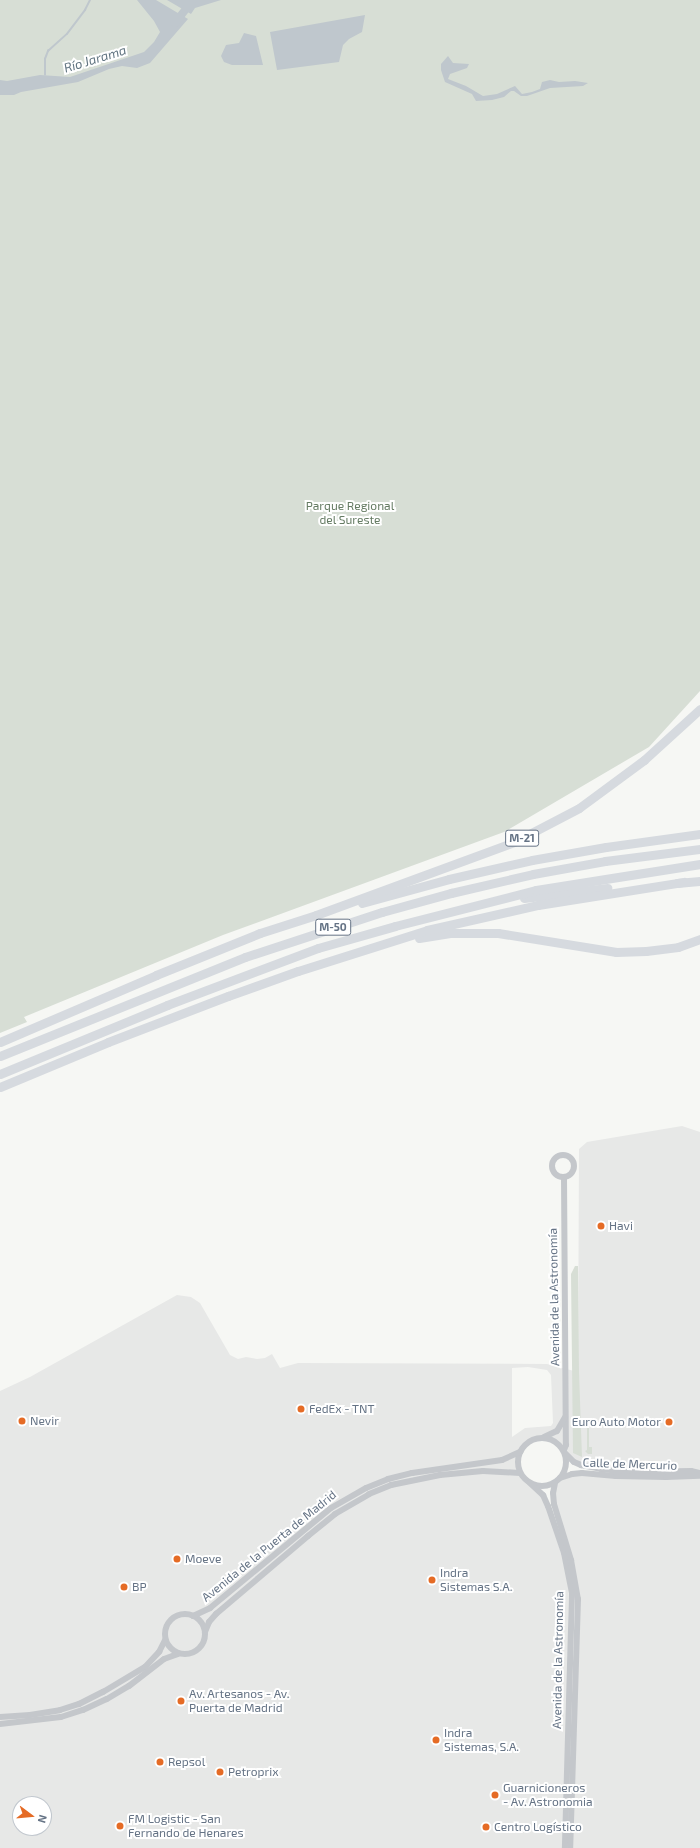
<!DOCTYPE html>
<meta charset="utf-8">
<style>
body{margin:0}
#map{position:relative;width:700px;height:1848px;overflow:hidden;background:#f6f7f4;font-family:"Exo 2",sans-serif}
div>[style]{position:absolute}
.built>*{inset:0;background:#e7e8e7}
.green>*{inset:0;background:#d7ded5}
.water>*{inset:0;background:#bfc7cd}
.stream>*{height:1.5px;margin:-0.75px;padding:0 0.75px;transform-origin:0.75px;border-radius:0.75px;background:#bfc7cd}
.river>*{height:8px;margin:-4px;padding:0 4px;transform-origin:4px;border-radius:4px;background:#bfc7cd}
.tertiary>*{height:6px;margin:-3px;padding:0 3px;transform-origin:3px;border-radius:3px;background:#c4c7cb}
.tertiary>.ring{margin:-3px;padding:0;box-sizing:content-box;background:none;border:6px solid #c4c7cb;border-radius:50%}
.motorway>*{height:9px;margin:-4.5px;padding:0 4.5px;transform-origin:4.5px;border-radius:4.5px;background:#d6dadf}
.dots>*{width:11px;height:11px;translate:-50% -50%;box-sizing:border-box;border:2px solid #fff;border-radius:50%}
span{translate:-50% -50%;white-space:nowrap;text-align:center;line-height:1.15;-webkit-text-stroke:4px #fff;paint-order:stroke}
.shield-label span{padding:1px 3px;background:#fff;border:1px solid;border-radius:3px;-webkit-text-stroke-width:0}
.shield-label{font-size:11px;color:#657385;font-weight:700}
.park-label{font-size:12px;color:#667c64}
.poi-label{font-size:12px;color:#657385}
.left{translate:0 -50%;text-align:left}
.right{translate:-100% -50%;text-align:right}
.street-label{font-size:12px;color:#657385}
.water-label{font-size:13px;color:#617481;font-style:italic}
.north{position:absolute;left:12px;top:1796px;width:40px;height:40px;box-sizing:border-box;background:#fff;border:1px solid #c1c7ce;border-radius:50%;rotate:106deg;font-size:11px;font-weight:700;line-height:16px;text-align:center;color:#657385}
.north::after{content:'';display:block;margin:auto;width:14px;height:18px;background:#e56b25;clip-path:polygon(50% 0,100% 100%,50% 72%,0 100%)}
</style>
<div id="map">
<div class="built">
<i style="clip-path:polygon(evenodd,682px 1126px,700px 1132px,700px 1473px,632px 1472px,581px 1465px,557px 1442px,543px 1437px,536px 1438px,525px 1444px,518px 1459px,520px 1473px,543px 1495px,569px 1578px,565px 1848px,0 1848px,0 1391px,30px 1377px,177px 1295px,191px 1297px,200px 1303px,230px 1355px,238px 1359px,246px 1357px,257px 1359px,265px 1358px,272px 1354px,280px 1368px,298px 1363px,547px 1364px,578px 1372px,579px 1149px,587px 1142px,682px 1126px,528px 1367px,547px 1370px,551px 1375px,553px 1423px,551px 1426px,525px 1428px,512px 1437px,512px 1368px,528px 1367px,682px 1126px,20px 1804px,44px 1804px,44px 1828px,20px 1828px,20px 1804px)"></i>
<i style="clip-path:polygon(571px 1474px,700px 1476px,700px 1848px,570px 1848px,578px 1605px,554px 1504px,555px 1483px,560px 1478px)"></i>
</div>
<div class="green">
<i style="clip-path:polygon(0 0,700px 0,700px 691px,649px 747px,504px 832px,223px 935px,24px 1017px,27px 1022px,0 1033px)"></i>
<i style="clip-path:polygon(575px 1266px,578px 1266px,579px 1372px,582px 1457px,573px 1453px,571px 1274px)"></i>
<i style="clip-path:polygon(592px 1419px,593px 1423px,606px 1423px,606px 1426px,589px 1426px,589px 1447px,592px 1447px,592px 1454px,588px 1454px,585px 1451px,587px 1450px,587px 1424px,585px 1423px,587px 1420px)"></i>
</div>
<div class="water">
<i style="clip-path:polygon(137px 0,156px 0,188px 19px,150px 63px,137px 68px,122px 66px,109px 69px,78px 82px,21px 92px,14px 95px,0 95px,0 80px,7px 81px,40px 75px,70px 77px,144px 52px,154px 42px,160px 32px,154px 21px)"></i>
<i style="clip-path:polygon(167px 0,221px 0,195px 8px,191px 14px)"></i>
<i style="clip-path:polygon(365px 15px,362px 32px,349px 39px,343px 45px,339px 62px,277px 70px,270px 32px)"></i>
<i style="clip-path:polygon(244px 33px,256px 36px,263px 65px,232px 65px,224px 62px,221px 56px,226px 45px,239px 43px)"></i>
<i style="clip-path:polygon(448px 56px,453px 63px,469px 64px,467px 68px,450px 74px,448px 79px,466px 86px,483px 96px,497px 94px,515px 86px,522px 94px,532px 92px,540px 89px,542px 82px,550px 80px,559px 82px,575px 81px,588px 83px,583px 86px,550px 88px,527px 96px,521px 96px,514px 91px,511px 91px,504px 97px,492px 100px,476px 101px,472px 94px,445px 82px,441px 70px,441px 64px)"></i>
</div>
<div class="stream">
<i style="left:45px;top:75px;width:16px;rotate:-90deg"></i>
<i style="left:45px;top:59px;width:9px;rotate:-69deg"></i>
<i style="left:48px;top:51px;width:25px;rotate:-42deg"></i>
<i style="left:67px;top:34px;width:30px;rotate:-53deg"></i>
<i style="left:85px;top:10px;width:11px;rotate:-63deg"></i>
</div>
<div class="river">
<i style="left:175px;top:23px;width:29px;rotate:-52deg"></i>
</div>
<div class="tertiary">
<i class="ring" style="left:552px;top:1155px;width:16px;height:16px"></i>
<i style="left:564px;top:1177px;width:268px;rotate:89.6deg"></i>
<i style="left:566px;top:1445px;width:5px;rotate:112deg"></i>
<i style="left:544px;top:1437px;width:14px;rotate:-25deg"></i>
<i style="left:557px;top:1431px;width:16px;rotate:-60deg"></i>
<i class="ring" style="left:518px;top:1438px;width:42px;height:42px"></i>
<i style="left:566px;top:1454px;width:11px;rotate:45deg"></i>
<i style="left:574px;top:1462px;width:8px;rotate:23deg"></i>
<i style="left:581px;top:1465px;width:20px;rotate:11deg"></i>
<i style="left:601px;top:1469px;width:31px;rotate:6deg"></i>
<i style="left:632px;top:1472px;width:59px;rotate:-1deg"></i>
<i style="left:691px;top:1471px;width:9px;rotate:13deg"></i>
<i style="left:560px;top:1478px;width:13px;rotate:-18deg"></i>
<i style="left:572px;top:1474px;width:10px;rotate:-6deg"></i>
<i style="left:582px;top:1473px;width:34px;rotate:5deg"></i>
<i style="left:616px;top:1476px;width:50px;rotate:1.1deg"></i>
<i style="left:666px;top:1477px;width:34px;rotate:-2deg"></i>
<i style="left:530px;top:1483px;width:18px;rotate:43deg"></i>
<i style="left:543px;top:1495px;width:12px;rotate:66deg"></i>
<i style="left:548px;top:1506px;width:50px;rotate:71.2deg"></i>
<i style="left:564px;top:1553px;width:41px;rotate:78.7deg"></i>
<i style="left:572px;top:1593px;width:255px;rotate:91.6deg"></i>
<i style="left:555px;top:1483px;width:10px;rotate:101deg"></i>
<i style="left:553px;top:1493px;width:11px;rotate:85deg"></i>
<i style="left:554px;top:1504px;width:59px;rotate:73.1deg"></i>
<i style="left:571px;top:1560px;width:40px;rotate:80deg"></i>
<i style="left:578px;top:1599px;width:249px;rotate:91.8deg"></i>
<i class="ring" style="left:165px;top:1614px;width:34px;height:34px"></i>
<i style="left:193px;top:1616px;width:19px;rotate:-25deg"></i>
<i style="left:210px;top:1608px;width:157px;rotate:-39.6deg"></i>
<i style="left:331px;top:1508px;width:40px;rotate:-29.7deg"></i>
<i style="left:366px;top:1488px;width:24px;rotate:-22deg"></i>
<i style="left:388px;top:1479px;width:25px;rotate:-14deg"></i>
<i style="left:412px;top:1473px;width:91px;rotate:-8.2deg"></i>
<i style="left:502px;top:1460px;width:20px;rotate:-24deg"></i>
<i style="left:205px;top:1632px;width:11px;rotate:-68deg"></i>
<i style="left:209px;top:1622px;width:11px;rotate:-49deg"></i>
<i style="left:216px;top:1614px;width:121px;rotate:-40.3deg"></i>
<i style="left:308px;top:1536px;width:35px;rotate:-39deg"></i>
<i style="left:335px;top:1514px;width:39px;rotate:-30deg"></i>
<i style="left:369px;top:1494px;width:24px;rotate:-22deg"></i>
<i style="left:391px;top:1485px;width:50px;rotate:-11.5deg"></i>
<i style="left:440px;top:1475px;width:43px;rotate:-5.3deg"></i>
<i style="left:483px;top:1471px;width:37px;rotate:3deg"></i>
<i style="left:0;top:1717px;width:30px;rotate:-4deg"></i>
<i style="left:30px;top:1715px;width:30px;rotate:-9deg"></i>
<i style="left:60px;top:1710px;width:20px;rotate:-18deg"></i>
<i style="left:79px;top:1704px;width:27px;rotate:-27deg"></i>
<i style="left:103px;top:1692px;width:49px;rotate:-30.8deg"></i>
<i style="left:145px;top:1667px;width:21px;rotate:-47deg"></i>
<i style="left:159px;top:1652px;width:13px;rotate:-63deg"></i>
<i style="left:0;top:1724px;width:61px;rotate:-6.5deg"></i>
<i style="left:61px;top:1717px;width:23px;rotate:-18deg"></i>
<i style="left:83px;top:1710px;width:26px;rotate:-25deg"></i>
<i style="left:107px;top:1699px;width:26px;rotate:-31deg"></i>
<i style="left:129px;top:1686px;width:44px;rotate:-37.6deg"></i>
<i style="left:164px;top:1659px;width:15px;rotate:-20deg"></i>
</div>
<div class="motorway">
<i style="left:677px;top:883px;width:23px;rotate:-5deg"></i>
<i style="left:524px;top:898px;width:84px;rotate:-6.9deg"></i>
<i style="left:362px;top:903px;width:90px;rotate:-15.4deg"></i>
<i style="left:449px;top:879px;width:85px;rotate:-12.9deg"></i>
<i style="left:532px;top:860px;width:75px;rotate:-10deg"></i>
<i style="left:606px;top:847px;width:95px;rotate:-7.9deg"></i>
<i style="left:419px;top:938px;width:33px;rotate:-9deg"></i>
<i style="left:452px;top:933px;width:46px"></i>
<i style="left:498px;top:933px;width:120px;rotate:9.1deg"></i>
<i style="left:616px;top:952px;width:30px;rotate:-2deg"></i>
<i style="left:646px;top:951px;width:32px;rotate:-7deg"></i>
<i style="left:678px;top:947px;width:23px;rotate:-20deg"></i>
<i style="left:0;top:1042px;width:170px;rotate:-23.2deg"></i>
<i style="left:156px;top:975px;width:112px;rotate:-22deg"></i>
<i style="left:260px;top:933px;width:59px;rotate:-17.8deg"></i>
<i style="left:316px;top:915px;width:211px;rotate:-20.2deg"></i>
<i style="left:514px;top:842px;width:73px;rotate:-27.6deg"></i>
<i style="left:579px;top:808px;width:81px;rotate:-36.4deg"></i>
<i style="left:644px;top:760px;width:76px;rotate:-42.3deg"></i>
<i style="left:0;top:1056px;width:264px;rotate:-22deg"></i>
<i style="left:245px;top:957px;width:144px;rotate:-18.2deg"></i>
<i style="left:382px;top:912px;width:72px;rotate:-15.4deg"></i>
<i style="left:451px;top:893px;width:84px;rotate:-13deg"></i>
<i style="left:533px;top:874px;width:73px;rotate:-10.2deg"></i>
<i style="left:605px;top:861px;width:96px;rotate:-7.2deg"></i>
<i style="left:0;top:1074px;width:181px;rotate:-22.4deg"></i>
<i style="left:167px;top:1005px;width:161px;rotate:-20.7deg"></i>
<i style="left:318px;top:948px;width:80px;rotate:-15.9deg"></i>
<i style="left:395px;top:926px;width:146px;rotate:-14.3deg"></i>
<i style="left:536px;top:890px;width:166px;rotate:-9deg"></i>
<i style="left:0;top:1087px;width:117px;rotate:-22.6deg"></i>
<i style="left:108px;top:1042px;width:129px;rotate:-21deg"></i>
<i style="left:228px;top:996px;width:74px;rotate:-19.7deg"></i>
<i style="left:298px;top:971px;width:135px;rotate:-17.6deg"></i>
<i style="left:427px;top:930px;width:114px;rotate:-12.7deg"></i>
<i style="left:538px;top:905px;width:148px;rotate:-9deg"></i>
</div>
<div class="dots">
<i style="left:601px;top:1226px;background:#e56b25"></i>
<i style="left:301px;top:1409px;background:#e56b25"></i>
<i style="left:22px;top:1421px;background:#e56b25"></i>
<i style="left:669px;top:1422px;background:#e56b25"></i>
<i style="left:177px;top:1559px;background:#e56b25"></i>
<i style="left:432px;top:1580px;background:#e56b25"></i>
<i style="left:124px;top:1587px;background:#e56b25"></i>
<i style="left:181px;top:1701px;background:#e56b25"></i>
<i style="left:436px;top:1740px;background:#e56b25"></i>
<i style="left:160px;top:1762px;background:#e56b25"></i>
<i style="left:220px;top:1772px;background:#e56b25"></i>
<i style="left:495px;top:1795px;background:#e56b25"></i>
<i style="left:120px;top:1826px;background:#e56b25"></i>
<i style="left:486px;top:1827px;background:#e56b25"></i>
</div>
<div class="shield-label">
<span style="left:522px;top:838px">M-21</span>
<span style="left:333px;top:927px">M-50</span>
</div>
<div class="park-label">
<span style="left:350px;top:513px">Parque Regional<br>del Sureste</span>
</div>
<div class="poi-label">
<span class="left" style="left:609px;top:1226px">Havi</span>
<span class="left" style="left:309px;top:1409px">FedEx - TNT</span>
<span class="left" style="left:30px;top:1421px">Nevir</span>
<span class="right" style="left:661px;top:1422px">Euro Auto Motor</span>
<span class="left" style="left:185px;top:1559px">Moeve</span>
<span class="left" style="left:440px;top:1580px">Indra<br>Sistemas S.A.</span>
<span class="left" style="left:132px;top:1587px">BP</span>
<span class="left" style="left:189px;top:1701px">Av. Artesanos - Av.<br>Puerta de Madrid</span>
<span class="left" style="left:444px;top:1740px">Indra<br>Sistemas, S.A.</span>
<span class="left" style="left:168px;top:1762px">Repsol</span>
<span class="left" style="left:228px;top:1772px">Petroprix</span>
<span class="left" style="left:503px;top:1795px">Guarnicioneros<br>- Av. Astronomia</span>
<span class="left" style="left:128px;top:1826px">FM Logistic - San<br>Fernando de Henares</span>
<span class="left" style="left:494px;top:1827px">Centro Logístico</span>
</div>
<div class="street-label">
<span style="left:554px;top:1297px;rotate:-91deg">Avenida de la Astronomía</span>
<span style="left:630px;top:1464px;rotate:2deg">Calle de Mercurio</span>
<span style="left:269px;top:1546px;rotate:-39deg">Avenida de la Puerta de Madrid</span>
<span style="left:558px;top:1660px;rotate:-89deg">Avenida de la Astronomía</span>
</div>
<div class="water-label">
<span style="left:95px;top:59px;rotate:-17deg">Río Jarama</span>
</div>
<div class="north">N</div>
</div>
